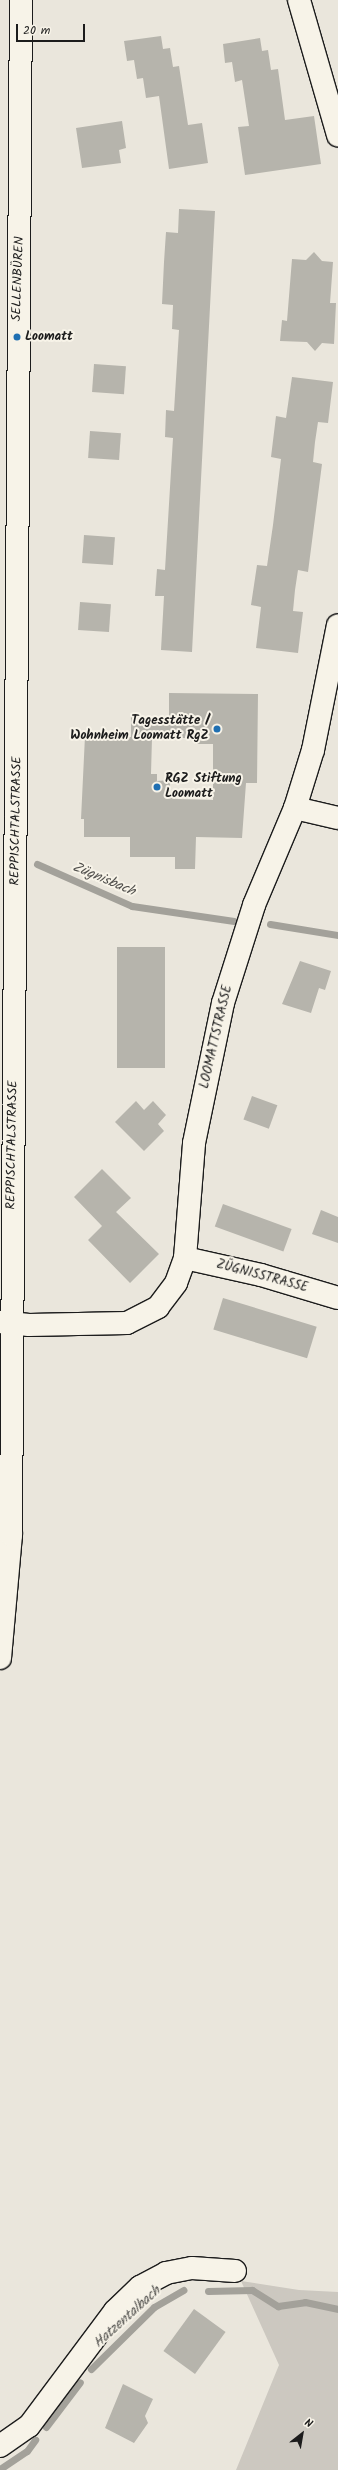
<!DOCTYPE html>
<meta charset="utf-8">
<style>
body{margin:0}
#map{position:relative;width:338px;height:2470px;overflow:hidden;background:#eae6dc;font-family:Kalam,sans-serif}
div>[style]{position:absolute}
.green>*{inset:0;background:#ccc8c0}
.stream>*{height:7px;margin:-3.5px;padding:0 3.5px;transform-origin:3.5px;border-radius:3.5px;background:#a3a19a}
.building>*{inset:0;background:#b6b4ac;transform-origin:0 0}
.roads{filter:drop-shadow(1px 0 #1c1c1c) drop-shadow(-1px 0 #1c1c1c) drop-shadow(0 1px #1c1c1c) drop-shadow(0 -1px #1c1c1c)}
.minor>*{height:22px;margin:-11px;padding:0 11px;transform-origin:11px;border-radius:11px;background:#f7f3e8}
.major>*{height:22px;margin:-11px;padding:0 11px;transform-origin:11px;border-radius:11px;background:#f7f3e8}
.dots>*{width:11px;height:11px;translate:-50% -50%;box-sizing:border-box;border:2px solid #f7f3e8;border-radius:50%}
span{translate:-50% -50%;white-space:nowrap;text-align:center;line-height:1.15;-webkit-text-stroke:4px #f7f3e8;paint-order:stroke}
.street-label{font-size:13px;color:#1c1c1c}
.poi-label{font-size:13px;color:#1c1c1c;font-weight:700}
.left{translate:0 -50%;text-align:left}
.right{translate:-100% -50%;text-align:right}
.water-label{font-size:14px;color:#52514e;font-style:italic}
.north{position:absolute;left:282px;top:2414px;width:40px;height:40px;-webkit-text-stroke:3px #f7f3e8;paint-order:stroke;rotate:31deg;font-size:11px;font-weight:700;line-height:16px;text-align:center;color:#1c1c1c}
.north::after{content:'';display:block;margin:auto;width:14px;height:18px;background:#1c1c1c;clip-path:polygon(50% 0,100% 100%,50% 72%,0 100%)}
.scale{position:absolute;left:16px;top:24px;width:69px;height:18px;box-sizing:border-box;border:2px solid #1c1c1c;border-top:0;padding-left:5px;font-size:12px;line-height:14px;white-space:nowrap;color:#1c1c1c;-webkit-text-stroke:3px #f7f3e8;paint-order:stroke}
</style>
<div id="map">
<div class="green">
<i style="clip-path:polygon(241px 2281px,299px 2290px,338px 2292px,338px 2470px,236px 2470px,279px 2365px)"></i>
</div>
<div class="stream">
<i style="left:37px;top:864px;width:104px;rotate:23.9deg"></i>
<i style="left:132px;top:906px;width:103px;rotate:8.4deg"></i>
<i style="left:270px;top:924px;width:69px;rotate:9.2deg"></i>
<i style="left:208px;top:2291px;width:44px;rotate:-1.3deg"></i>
<i style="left:252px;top:2290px;width:31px;rotate:32deg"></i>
<i style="left:278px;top:2306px;width:27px;rotate:-8deg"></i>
<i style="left:305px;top:2302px;width:34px;rotate:12deg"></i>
<i style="left:91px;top:2369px;width:88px;rotate:-44.5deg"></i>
<i style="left:154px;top:2307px;width:34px;rotate:-30deg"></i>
<i style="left:46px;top:2427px;width:56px;rotate:-52.9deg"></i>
<i style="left:0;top:2469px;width:32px;rotate:-34deg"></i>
<i style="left:27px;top:2451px;width:14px;rotate:-54deg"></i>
</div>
<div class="building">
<i style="clip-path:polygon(161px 36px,163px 49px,170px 48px,173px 67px,179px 66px,188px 125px,202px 123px,208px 163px,169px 169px,159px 96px,146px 98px,143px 78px,137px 79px,134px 60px,127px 61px,124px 41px)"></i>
<i style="clip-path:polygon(260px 38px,262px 51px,268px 50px,271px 70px,278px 69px,285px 120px,314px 116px,321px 164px,245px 175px,238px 127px,249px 126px,242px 80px,235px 82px,232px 62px,225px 63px,223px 44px)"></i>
<i style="clip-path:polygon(122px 121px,126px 148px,119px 150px,121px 163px,82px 168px,76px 128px)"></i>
<i style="clip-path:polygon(179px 209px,215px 211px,192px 652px,161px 650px,164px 596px,155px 596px,157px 569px,165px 570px,173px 438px,165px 437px,166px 410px,174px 411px,179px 330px,172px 329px,173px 305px,162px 304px,164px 262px,166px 232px,178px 233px)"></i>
<i style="clip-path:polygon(314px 252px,322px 261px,333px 262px,330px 303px,336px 303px,334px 344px,322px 343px,315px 351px,307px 342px,280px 341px,282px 320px,287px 321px,292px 259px,306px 260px)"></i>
<i style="left:94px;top:364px;width:32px;height:28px;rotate:4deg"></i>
<i style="clip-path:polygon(292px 377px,333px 382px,328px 423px,318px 422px,315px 442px,313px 462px,322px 464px,308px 572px,298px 570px,295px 590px,293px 611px,303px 612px,298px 653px,256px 648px,261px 607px,251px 605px,257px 565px,267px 566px,273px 525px,281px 459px,271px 457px,276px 416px,286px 418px)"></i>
<i style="left:90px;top:431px;width:31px;height:27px;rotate:4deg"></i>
<i style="left:84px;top:535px;width:31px;height:28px;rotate:4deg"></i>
<i style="left:80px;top:602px;width:31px;height:28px;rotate:4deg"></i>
<i style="clip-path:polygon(evenodd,169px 693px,258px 694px,257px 783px,246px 783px,242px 838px,196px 837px,195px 869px,175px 869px,175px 857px,130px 857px,130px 837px,84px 837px,84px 819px,81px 819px,85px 736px,131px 737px,131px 717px,169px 717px,169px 693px,152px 738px,195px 738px,195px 744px,213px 744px,213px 800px,176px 799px,176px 794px,170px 794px,170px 780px,157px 781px,157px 774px,151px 774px,152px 738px)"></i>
<i style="left:117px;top:947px;width:48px;height:121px"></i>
<i style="clip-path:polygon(300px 961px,331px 971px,325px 990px,319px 988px,311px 1013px,282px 1004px)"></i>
<i style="left:252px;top:1096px;width:27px;height:25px;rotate:20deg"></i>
<i style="clip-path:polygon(136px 1101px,144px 1110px,153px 1101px,166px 1115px,158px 1124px,164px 1131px,144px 1151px,115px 1122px)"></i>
<i style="clip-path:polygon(102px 1169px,131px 1198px,116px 1212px,159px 1254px,130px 1283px,88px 1240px,102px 1226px,74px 1197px)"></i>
<i style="left:223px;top:1204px;width:73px;height:24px;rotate:20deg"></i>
<i style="clip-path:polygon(321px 1210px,338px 1217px,338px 1243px,312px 1234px)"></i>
<i style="left:223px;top:1298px;width:98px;height:33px;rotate:17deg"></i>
<i style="left:194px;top:2309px;width:39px;height:52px;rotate:36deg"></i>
<i style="clip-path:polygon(123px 2384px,153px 2399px,145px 2416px,148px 2423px,134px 2443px,105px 2428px)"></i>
</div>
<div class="roads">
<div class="minor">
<i style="left:299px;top:0;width:141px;rotate:73.9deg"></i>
<i style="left:295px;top:808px;width:44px;rotate:13.1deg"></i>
<i style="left:185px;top:1258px;width:78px;rotate:12.6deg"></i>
<i style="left:261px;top:1275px;width:80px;rotate:16.6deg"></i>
<i style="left:0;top:1322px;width:29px;rotate:6deg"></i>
<i style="left:29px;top:1325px;width:98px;rotate:-1.2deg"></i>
<i style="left:127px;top:1323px;width:35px;rotate:-27deg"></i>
<i style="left:158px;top:1307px;width:30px;rotate:-53deg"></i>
<i style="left:176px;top:1283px;width:27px;rotate:-70deg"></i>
<i style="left:185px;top:1258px;width:115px;rotate:-85.5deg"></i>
<i style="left:194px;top:1143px;width:143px;rotate:-78.3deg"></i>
<i style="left:223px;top:1003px;width:103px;rotate:-72.4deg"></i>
<i style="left:254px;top:905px;width:105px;rotate:-67.1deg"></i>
<i style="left:295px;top:808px;width:61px;rotate:-72.8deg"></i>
<i style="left:313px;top:750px;width:127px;rotate:-78.7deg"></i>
<i style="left:0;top:2446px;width:35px;rotate:-35deg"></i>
<i style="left:29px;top:2426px;width:144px;rotate:-53.2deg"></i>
<i style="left:115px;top:2311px;width:35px;rotate:-44deg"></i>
<i style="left:140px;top:2287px;width:30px;rotate:-28deg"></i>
<i style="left:166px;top:2273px;width:26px;rotate:-11deg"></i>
<i style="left:192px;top:2268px;width:43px;rotate:4deg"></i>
</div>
<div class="major">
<i style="left:0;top:1658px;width:123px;rotate:-84.9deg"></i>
<i style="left:11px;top:1535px;width:1535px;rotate:-89.63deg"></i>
</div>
</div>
<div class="dots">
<i style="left:17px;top:337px;background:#1f6fb2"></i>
<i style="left:217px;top:729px;background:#1f6fb2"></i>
<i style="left:157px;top:787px;background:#1f6fb2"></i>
</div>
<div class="street-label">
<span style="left:19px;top:279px;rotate:-88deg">SELLENBÜREN</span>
<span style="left:17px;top:821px;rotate:-89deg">REPPISCHTALSTRASSE</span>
<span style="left:217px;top:1037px;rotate:-77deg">LOOMATTSTRASSE</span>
<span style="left:13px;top:1145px;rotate:-89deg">REPPISCHTALSTRASSE</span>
<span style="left:262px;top:1277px;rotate:15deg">ZÜGNISSTRASSE</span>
</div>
<div class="poi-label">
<span class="left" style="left:25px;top:337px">Loomatt</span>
<span class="right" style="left:209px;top:729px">Tagesstätte /<br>Wohnheim Loomatt RgZ</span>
<span class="left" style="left:165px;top:787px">RGZ Stiftung<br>Loomatt</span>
</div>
<div class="water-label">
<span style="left:104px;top:879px;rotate:23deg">Zügnisbach</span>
<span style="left:127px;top:2317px;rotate:-42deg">Hatzentalbach</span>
</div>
<div class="north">N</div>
<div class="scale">20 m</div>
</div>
